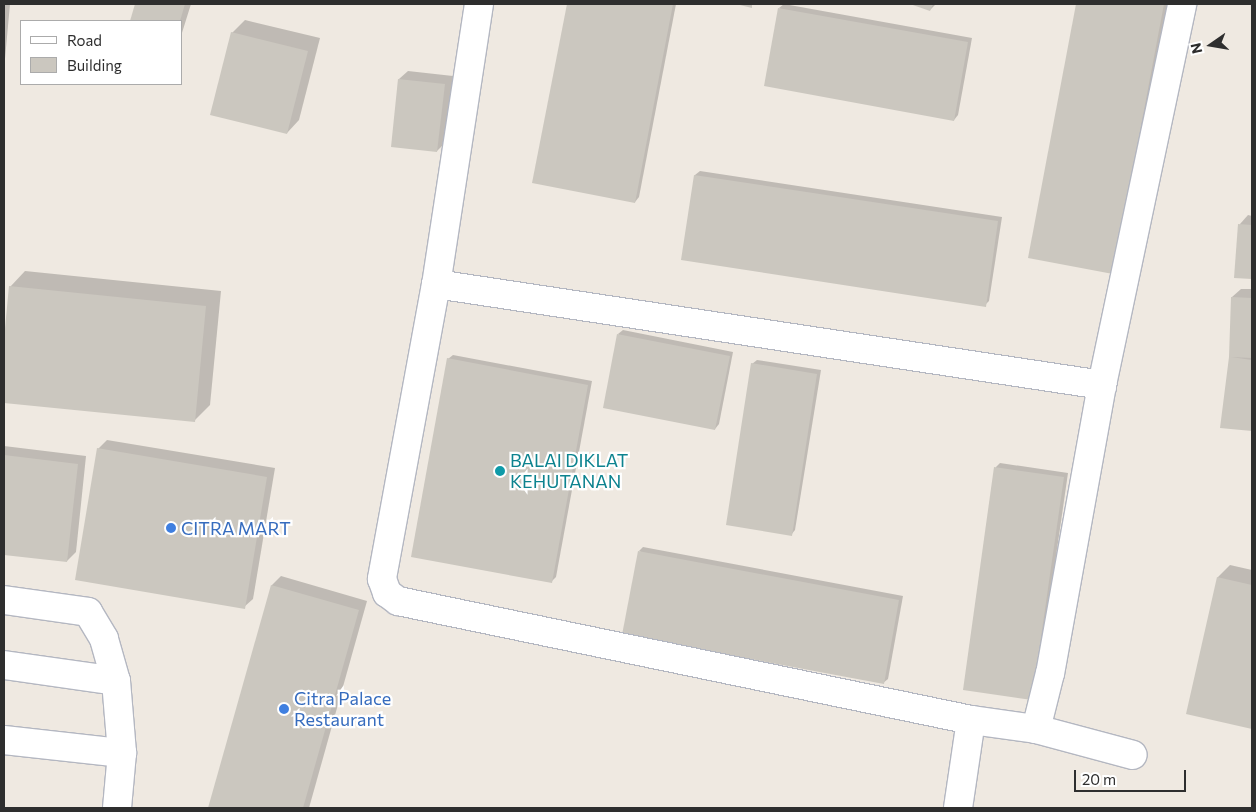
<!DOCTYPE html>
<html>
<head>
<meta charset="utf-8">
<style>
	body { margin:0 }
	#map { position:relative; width:1256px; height:812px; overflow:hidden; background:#efe9e1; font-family:Commissioner,sans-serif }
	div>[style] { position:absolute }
	.shadow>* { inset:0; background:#0003 }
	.building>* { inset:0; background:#cbc7bf }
	.roads { filter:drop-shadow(1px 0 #b4b7c1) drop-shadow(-1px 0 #b4b7c1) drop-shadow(0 1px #b4b7c1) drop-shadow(0 -1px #b4b7c1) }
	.minor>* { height:28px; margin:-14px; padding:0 14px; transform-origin:14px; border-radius:14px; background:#fff }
	.dots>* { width:14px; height:14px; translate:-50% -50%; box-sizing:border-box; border:2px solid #fff; border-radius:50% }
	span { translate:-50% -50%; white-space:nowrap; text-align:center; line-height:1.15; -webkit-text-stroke:4.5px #fff; paint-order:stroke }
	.culture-label { font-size:18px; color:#0d838f }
	.left { translate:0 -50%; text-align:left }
	.shop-label { font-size:18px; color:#366cbe }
	.frame { position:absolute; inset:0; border:5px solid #2e2e2e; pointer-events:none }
	.legend { position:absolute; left:20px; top:20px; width:162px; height:65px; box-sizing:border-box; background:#fff; border:1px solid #ababab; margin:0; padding:6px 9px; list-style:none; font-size:15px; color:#2e2e2e }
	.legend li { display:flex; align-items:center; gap:10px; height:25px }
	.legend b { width:25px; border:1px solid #ababab }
	.north { position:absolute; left:1186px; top:20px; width:50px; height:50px; -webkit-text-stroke:4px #fff; paint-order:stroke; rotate:257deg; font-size:14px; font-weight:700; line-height:20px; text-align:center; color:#2e2e2e }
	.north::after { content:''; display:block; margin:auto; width:18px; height:22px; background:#2e2e2e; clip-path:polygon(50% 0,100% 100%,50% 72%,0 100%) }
	.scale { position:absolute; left:1074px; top:770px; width:112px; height:22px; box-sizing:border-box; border:2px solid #2e2e2e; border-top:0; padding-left:6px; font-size:15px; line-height:18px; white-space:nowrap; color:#2e2e2e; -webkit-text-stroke:4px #fff; paint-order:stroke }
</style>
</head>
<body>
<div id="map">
	<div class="shadow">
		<div style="clip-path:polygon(4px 4px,10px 4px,4px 70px)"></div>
		<div style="clip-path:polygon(137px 4px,191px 4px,181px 36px,181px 21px,132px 21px)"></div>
		<div style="clip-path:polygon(568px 4px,676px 4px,639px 197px,635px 202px,534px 182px)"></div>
		<div style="clip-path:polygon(784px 4px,972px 38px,958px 115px,954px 120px,779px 8px)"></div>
		<div style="clip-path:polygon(913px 4px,936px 4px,930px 10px)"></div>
		<div style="clip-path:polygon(1077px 4px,1176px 4px,1129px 257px,1030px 257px)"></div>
		<div style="clip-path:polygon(245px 20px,320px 38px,299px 120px,287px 133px,232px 33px)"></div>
		<div style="clip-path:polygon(408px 71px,453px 76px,446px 142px,437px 151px,399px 79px)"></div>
		<div style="clip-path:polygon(700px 171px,1002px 217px,989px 301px,985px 305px,682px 259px,695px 175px)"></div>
		<div style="clip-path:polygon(1248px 215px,1252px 216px,1252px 278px,1236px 277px,1240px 224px)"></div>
		<div style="clip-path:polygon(25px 271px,221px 291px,210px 405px,194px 421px,4px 402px,4px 352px,10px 287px)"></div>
		<div style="clip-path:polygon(1241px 289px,1252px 289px,1252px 430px,1221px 427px,1230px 357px,1232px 297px)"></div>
		<div style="clip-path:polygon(623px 330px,733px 352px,719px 424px,715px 429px,618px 334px)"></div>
		<div style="clip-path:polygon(453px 355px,592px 381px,556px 577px,552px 581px,448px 359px)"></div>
		<div style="clip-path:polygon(757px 360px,821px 370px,795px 530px,791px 535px,752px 364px)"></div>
		<div style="clip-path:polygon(107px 440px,275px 468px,253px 599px,244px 607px,98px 449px)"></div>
		<div style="clip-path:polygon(4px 446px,86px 456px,76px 552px,67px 561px,4px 554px)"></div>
		<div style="clip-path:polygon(1000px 463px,1068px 473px,1036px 695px,964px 689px,996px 467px)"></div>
		<div style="clip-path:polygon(643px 547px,903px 596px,888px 679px,883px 683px,639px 551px)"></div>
		<div style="clip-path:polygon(1230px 565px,1252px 570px,1252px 728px,1188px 713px,1218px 577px)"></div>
		<div style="clip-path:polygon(281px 576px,367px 601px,309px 808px,210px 808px,272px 585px)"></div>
	</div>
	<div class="building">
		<div style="clip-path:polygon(135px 4px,185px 4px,180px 21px,130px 21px)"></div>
		<div style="clip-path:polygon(567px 4px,673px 4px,635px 203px,532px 183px)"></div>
		<div style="clip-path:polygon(736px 4px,752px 4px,752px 8px)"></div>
		<div style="clip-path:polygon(910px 4px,933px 4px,930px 11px)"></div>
		<div style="clip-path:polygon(1076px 4px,1164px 4px,1113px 274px,1028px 258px)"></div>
		<div style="clip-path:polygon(778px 8px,968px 42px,954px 121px,764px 86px)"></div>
		<div style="clip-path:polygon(231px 32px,308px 51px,287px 134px,210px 115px)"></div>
		<div style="clip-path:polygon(398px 79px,445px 84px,437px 152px,391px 147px)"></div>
		<div style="clip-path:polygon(694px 175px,998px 221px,986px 307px,681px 260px)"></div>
		<div style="clip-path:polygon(1238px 224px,1252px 225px,1252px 279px,1234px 278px)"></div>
		<div style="clip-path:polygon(9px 286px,206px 306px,195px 422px,4px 403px,4px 339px)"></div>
		<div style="clip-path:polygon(1231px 297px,1252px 298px,1252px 358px,1231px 357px,1252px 360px,1252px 431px,1220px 428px,1229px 357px)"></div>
		<div style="clip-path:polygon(617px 334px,730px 356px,715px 430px,603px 408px)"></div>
		<div style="clip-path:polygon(447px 358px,588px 385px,552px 583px,411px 557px)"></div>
		<div style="clip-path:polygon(751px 363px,817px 374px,792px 536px,726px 525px)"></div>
		<div style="clip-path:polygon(97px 448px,267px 477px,245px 609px,75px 580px)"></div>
		<div style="clip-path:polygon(4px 455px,78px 464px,67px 562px,4px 555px)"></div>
		<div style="clip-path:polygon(994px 467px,1064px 477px,1032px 700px,963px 690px)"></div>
		<div style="clip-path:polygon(638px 551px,899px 600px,884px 684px,622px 635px)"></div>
		<div style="clip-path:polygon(1217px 577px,1252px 585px,1252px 729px,1186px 714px)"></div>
		<div style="clip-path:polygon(271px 585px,359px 610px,303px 808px,208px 808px)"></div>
	</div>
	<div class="roads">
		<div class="minor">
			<div style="left:479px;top:4px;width:283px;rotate:98.7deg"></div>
			<div style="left:436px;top:284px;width:300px;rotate:100.4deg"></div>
			<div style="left:382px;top:579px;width:15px;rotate:70deg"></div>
			<div style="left:387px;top:593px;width:14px;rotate:36deg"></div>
			<div style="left:398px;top:601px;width:585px;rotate:11.73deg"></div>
			<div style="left:971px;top:720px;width:89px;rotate:98.4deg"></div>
			<div style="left:436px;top:284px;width:674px;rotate:8.62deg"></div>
			<div style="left:1102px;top:385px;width:293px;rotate:100.2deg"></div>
			<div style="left:1050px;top:673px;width:58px;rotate:104deg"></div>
			<div style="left:1036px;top:729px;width:66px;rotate:-172.1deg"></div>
			<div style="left:1102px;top:385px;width:389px;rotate:-78.1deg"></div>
			<div style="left:4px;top:600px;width:85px;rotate:8.1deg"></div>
			<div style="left:88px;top:612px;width:31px;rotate:59deg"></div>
			<div style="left:104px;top:639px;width:44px;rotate:74.1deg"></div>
			<div style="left:116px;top:681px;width:72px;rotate:85.2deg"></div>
			<div style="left:122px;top:753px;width:55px;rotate:95.2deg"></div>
			<div style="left:4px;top:665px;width:113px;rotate:8.1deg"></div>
			<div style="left:1036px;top:729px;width:100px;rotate:15deg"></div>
			<div style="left:4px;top:740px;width:119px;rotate:6.3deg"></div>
		</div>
	</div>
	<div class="dots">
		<div style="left:500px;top:471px;background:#0f9aa8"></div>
		<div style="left:171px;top:528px;background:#3f7fe0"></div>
		<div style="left:284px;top:709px;background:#3f7fe0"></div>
	</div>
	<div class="culture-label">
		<span class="left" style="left:510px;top:471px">BALAI DIKLAT<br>KEHUTANAN</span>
	</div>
	<div class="shop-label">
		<span class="left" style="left:181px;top:528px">CITRA MART</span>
		<span class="left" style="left:294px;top:709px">Citra Palace<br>Restaurant</span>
	</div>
	<div class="frame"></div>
	<ul class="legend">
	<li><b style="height:6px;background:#fff"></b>Road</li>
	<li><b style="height:14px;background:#cbc7bf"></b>Building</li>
	</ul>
	<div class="north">N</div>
	<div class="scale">20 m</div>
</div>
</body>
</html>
